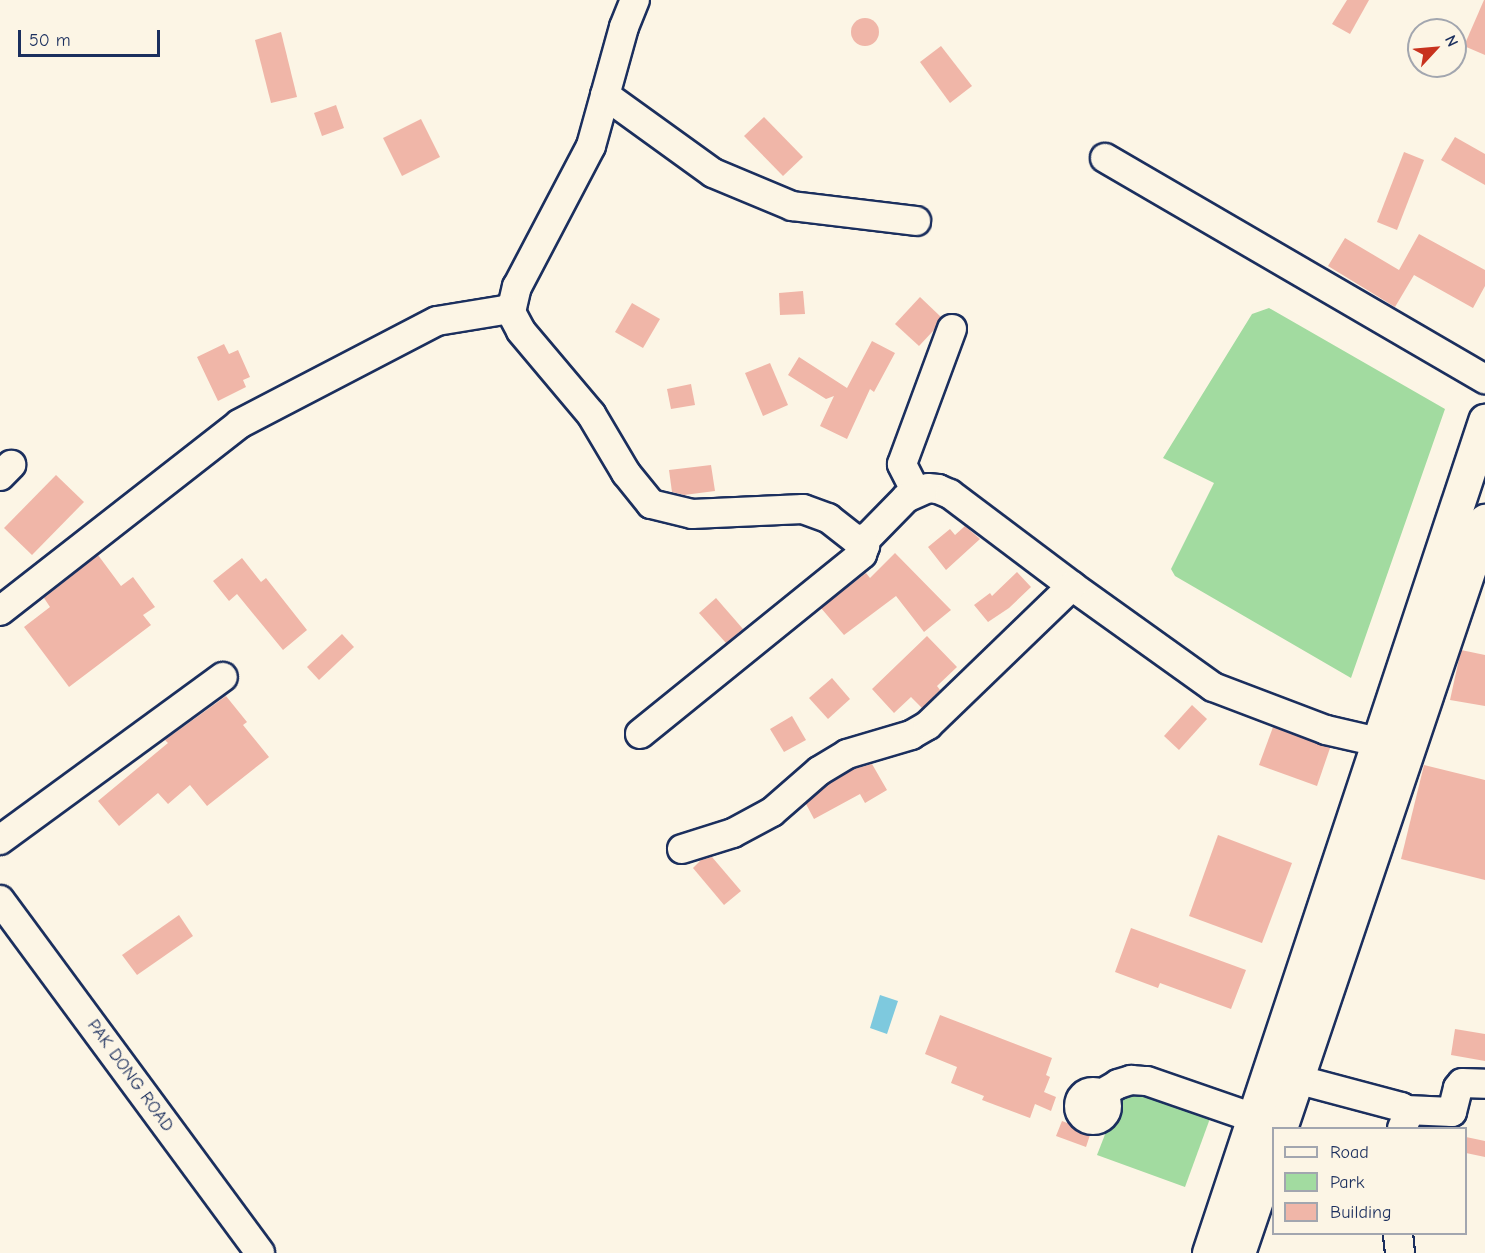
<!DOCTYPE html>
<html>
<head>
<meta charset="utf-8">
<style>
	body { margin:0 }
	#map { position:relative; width:1485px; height:1253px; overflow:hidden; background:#fcf5e5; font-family:"Comic Neue",sans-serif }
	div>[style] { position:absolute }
	.green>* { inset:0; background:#a2dba0 }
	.water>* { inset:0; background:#7ec9de }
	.building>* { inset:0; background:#f0b6a8 }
	.round { border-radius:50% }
	.roads { filter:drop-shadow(2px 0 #1b2f5e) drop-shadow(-2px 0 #1b2f5e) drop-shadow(0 2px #1b2f5e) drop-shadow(0 -2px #1b2f5e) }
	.minor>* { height:28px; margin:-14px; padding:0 14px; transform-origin:14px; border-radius:14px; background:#fcf5e5 }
	.minor>.ring { margin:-14px; padding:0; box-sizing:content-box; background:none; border:28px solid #fcf5e5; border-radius:50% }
	.major>* { height:33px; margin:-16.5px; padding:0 16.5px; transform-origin:16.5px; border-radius:16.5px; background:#fcf5e5 }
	span { translate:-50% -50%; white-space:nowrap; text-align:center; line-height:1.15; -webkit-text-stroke:5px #fcf5e5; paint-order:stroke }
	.street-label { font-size:18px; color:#1b2f5e }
	.legend { position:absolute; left:1272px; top:1127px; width:195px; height:108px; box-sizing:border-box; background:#fcf5e5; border:2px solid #a2a6af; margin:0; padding:8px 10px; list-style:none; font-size:18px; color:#1b2f5e }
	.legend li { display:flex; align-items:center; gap:12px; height:30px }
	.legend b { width:30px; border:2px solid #a2a6af }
	.north { position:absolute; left:1407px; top:18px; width:60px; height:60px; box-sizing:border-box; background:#fcf5e5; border:2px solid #a2a6af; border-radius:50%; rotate:64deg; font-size:16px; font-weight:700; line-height:24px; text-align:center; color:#1b2f5e }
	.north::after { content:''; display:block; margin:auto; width:21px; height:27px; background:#c8321e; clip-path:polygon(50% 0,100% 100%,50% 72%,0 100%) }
	.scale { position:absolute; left:18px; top:30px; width:142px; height:27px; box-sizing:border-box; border:3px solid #1b2f5e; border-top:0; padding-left:8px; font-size:18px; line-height:21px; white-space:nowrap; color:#1b2f5e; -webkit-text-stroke:4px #fcf5e5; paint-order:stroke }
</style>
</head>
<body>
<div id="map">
	<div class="green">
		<div style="clip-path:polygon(1269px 308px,1445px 409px,1351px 678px,1175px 576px,1171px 569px,1214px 483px,1163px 458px,1252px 314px)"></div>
		<div style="clip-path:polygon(1135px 1089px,1212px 1113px,1185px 1187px,1097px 1155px,1118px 1101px)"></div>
	</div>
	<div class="water">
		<div style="clip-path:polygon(880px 995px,898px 1001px,887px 1034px,870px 1028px)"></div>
	</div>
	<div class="building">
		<div style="clip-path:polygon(1347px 0,1369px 0,1350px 34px,1332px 24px)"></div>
		<div style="clip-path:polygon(1484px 0,1485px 0,1485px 55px,1464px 46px)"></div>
		<div class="round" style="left:851px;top:18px;width:28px;height:28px"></div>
		<div style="clip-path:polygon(281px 32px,297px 97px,271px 103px,255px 40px)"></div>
		<div style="clip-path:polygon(941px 46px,972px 86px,950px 103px,920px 62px)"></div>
		<div style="clip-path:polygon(336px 105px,344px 128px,322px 136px,314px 113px)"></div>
		<div style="clip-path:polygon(764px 117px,803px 157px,783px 176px,744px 136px)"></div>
		<div style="clip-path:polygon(421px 119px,440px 157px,402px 176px,383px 138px)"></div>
		<div style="clip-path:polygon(1455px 137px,1485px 154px,1485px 185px,1441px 160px)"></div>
		<div style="clip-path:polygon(1404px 152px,1424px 160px,1397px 230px,1377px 222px)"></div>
		<div style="clip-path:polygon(1419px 234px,1485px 270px,1485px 286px,1473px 308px,1414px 275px,1395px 307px,1328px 266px,1345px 238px,1399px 270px)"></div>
		<div style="clip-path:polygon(803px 291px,805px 314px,780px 315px,779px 293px)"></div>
		<div style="clip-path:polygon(920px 297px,941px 317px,934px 330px,919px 346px,895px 324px)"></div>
		<div style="clip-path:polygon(632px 303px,660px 319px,643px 348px,615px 332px)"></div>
		<div style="clip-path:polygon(872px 341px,895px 353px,874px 392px,870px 389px,847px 439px,820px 426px,834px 396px,826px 399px,788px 375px,799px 357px,847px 388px)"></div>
		<div style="clip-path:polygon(224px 344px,229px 354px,238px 350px,250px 377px,243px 380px,246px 387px,218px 401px,197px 357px)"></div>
		<div style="clip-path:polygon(770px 363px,788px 405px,763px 416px,745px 373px)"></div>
		<div style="clip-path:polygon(691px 384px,695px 405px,671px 409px,667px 389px)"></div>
		<div style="clip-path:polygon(711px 465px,715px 491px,684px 495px,672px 492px,669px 470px)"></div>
		<div style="clip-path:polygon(56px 475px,84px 502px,32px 555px,4px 528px)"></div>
		<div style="clip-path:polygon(965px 526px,980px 539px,946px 570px,928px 547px,950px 529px,955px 535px)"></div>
		<div style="clip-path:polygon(895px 553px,951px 610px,924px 632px,896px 596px,844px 635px,821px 608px,866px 573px,870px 578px)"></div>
		<div style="clip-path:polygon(98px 555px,121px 586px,133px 577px,155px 607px,143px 615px,151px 625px,69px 687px,24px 627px,50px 607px,44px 598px)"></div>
		<div style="clip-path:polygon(242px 558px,261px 582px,266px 578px,307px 630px,283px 650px,237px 594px,229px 601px,213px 581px)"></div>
		<div style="clip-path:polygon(1017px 572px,1031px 587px,1009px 608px,988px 622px,974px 605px,990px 593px,992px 596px)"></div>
		<div style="clip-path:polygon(716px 598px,743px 629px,726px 643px,699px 613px)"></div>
		<div style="clip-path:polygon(342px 634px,354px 647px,319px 680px,307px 667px)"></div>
		<div style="clip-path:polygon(927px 636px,957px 667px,937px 686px,940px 690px,922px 708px,911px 697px,894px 713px,872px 689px)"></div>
		<div style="clip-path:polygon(1461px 650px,1485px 655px,1485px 706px,1450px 700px)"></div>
		<div style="clip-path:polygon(832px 678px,850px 699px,828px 719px,809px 698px)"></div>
		<div style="clip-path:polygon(226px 696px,247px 722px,243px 725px,269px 757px,207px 806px,190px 785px,168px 804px,158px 793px,119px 826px,98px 801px,168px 743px,165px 740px)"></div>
		<div style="clip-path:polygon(1192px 705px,1207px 719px,1179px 750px,1164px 736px)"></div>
		<div style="clip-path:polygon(792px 716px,806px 740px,784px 752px,770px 729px)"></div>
		<div style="clip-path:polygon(1273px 727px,1330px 748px,1317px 786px,1259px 765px)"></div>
		<div style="clip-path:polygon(872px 764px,887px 790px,865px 803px,860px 794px,814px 819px,806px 804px,829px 784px,854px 769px)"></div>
		<div style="clip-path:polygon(1424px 765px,1485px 780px,1485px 880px,1401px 859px)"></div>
		<div style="clip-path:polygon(1218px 835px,1292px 863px,1262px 943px,1189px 916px)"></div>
		<div style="clip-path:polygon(712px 857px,741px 891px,724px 905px,693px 868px,701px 860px)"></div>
		<div style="clip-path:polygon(179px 915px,193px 936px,137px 975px,122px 955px)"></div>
		<div style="clip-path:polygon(1131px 928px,1246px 970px,1231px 1009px,1160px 983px,1158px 988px,1115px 972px)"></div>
		<div style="clip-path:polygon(940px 1015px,1052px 1058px,1046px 1075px,1050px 1077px,1044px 1092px,1056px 1097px,1051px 1111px,1035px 1104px,1030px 1118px,982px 1100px,984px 1096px,951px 1083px,957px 1067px,925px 1054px)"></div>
		<div style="clip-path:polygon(1455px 1029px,1485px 1034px,1485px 1061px,1451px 1055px)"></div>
		<div style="clip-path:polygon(1062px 1121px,1091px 1132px,1086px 1147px,1056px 1136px)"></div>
		<div style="clip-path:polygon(1466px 1137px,1485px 1141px,1485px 1157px,1466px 1153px)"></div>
	</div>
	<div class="roads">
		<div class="minor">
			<div style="left:605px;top:95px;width:133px;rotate:35.8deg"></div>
			<div style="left:713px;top:173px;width:86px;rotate:22.7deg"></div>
			<div style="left:792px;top:206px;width:125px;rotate:6.9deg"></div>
			<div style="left:1105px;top:158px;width:440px;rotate:30.2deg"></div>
			<div style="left:511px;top:312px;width:26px;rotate:-77deg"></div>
			<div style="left:517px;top:287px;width:159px;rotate:-62.3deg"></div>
			<div style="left:591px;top:146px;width:123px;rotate:-74.5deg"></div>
			<div style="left:624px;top:27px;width:29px;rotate:-68deg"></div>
			<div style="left:0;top:476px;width:16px;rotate:-45deg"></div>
			<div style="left:916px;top:492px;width:31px;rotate:-117deg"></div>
			<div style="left:902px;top:464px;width:144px;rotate:-69.7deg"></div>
			<div style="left:0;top:611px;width:303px;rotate:-38deg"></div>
			<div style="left:239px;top:424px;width:223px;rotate:-27.5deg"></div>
			<div style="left:437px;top:321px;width:68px;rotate:-9.3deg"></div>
			<div style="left:504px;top:310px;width:7px;rotate:16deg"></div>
			<div style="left:511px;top:312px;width:21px;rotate:62deg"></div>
			<div style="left:521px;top:331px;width:109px;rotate:49.9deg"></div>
			<div style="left:591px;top:414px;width:69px;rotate:59.3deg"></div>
			<div style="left:626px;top:473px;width:40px;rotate:51deg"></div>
			<div style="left:651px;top:504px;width:42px;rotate:13.7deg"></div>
			<div style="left:692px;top:514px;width:111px;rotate:-2.6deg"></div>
			<div style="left:803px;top:509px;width:27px;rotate:20deg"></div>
			<div style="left:828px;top:518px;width:36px;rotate:38deg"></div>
			<div style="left:856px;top:540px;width:6px;rotate:-9deg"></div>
			<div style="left:862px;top:539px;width:5px;rotate:-11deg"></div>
			<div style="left:867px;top:538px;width:56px;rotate:-45.7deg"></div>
			<div style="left:906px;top:498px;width:24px;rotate:-24deg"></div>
			<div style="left:928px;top:488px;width:10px;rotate:6deg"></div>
			<div style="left:938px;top:489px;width:13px;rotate:23deg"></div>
			<div style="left:950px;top:494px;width:153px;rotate:37deg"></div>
			<div style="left:1072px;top:586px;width:173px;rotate:35.6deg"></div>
			<div style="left:1213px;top:687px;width:121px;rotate:20.8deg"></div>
			<div style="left:1326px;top:730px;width:53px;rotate:13deg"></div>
			<div style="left:640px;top:734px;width:286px;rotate:-39deg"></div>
			<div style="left:862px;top:554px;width:9px;rotate:-69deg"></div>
			<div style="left:865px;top:546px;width:8px;rotate:-113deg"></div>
			<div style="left:0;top:840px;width:276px;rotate:-36.2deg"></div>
			<div style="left:682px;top:849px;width:53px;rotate:-17.4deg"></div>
			<div style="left:733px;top:833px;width:44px;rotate:-28.3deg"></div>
			<div style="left:772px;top:812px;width:62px;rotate:-41.1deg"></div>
			<div style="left:819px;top:771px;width:33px;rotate:-31deg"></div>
			<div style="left:847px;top:754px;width:67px;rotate:-16.5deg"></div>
			<div style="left:911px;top:735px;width:20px;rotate:-30deg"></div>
			<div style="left:928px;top:725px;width:200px;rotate:-44deg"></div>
			<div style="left:0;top:900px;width:438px;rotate:53.6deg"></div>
			<div style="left:1296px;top:1079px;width:109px;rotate:14.9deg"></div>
			<div style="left:1401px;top:1107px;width:6px;rotate:31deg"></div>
			<div style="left:1406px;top:1110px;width:7px;rotate:82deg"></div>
			<div style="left:1407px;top:1117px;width:12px;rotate:114deg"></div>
			<div class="ring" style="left:1079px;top:1092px;width:0;height:0"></div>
			<div style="left:1101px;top:1094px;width:20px;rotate:-30deg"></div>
			<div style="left:1118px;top:1084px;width:14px;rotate:-17deg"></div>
			<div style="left:1131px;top:1080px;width:16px;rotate:4deg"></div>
			<div style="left:1147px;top:1081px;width:113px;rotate:19.1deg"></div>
			<div style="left:1406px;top:1110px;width:46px;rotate:2.5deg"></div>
			<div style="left:1452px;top:1112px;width:25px;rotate:-76deg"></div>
			<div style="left:1458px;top:1088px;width:6px;rotate:-51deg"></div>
			<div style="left:1462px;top:1083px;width:23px;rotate:2deg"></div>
			<div style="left:1398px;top:1234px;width:19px;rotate:84deg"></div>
		</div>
		<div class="major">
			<div style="left:1280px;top:1128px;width:641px;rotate:-71.34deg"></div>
			<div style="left:1209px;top:1253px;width:877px;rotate:-71.65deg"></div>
			<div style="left:1238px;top:1253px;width:112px;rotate:-71.2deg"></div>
		</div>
	</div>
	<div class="street-label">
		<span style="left:130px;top:1076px;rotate:54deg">PAK DONG ROAD</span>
	</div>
	<ul class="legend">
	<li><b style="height:8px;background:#fcf5e5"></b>Road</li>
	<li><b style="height:16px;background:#a2dba0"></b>Park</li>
	<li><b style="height:16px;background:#f0b6a8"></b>Building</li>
	</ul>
	<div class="north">N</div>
	<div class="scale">50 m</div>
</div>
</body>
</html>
